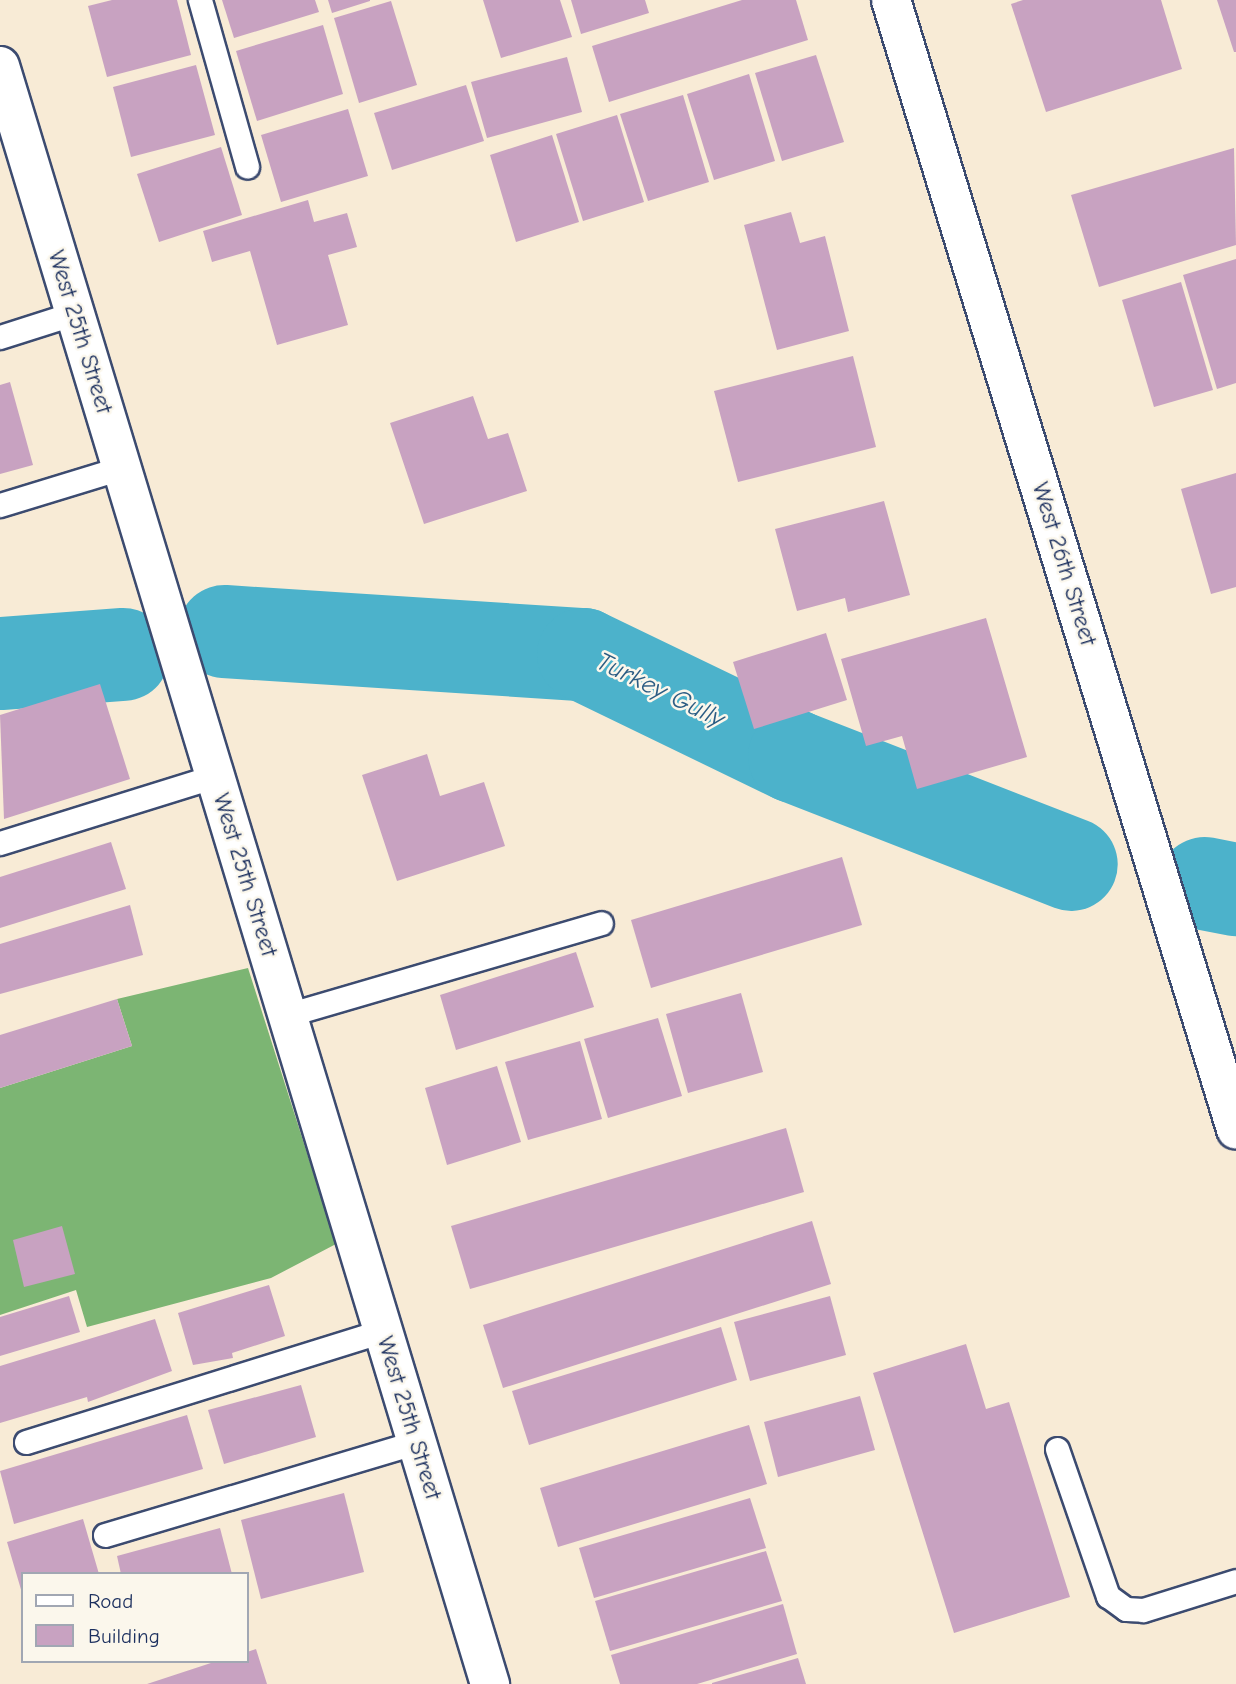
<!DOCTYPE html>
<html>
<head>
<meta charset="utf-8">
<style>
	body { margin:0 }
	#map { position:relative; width:1236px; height:1684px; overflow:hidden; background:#f8ebd6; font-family:"Comic Neue",sans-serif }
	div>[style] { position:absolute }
	.forest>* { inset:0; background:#7cb573 }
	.river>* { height:93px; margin:-46.5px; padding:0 46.5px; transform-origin:46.5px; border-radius:46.5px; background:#4cb2cb }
	.building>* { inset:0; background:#c8a2c1 }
	.roads { filter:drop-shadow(2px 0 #3c4b70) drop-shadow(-2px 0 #3c4b70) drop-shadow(0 2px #3c4b70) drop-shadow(0 -2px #3c4b70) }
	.lane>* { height:23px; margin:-11.5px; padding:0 11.5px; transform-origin:11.5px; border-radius:11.5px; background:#fff }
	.street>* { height:38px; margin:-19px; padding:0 19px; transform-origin:19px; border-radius:19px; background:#fff }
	span { translate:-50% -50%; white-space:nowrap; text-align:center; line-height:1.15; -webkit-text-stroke:5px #fbf7ec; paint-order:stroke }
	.street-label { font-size:24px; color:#1b2f5e }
	.water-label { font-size:26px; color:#2c5d84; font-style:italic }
	.legend { position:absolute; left:21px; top:1572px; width:228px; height:91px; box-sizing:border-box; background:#fbf7ec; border:2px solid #a1a7b3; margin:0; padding:9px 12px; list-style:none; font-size:21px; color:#1b2f5e }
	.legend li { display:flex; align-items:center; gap:14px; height:35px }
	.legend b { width:35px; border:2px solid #a1a7b3 }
</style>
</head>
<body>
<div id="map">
	<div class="forest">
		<div style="clip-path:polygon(248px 968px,336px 1244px,271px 1278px,87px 1327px,76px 1290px,0 1315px,0 1088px,132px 1046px,117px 999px)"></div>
	</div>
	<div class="river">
		<div style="left:224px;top:631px;width:360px;rotate:3.7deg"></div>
		<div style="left:583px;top:654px;width:234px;rotate:25.8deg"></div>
		<div style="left:794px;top:756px;width:297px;rotate:21.3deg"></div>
		<div style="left:0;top:663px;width:123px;rotate:-4.2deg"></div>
		<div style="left:1204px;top:883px;width:33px;rotate:11deg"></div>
	</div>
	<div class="building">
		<div style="clip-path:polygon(112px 0,177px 0,191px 55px,107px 77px,88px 6px)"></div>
		<div style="clip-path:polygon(222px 0,315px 0,319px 12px,234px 38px)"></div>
		<div style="clip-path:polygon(328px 0,370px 0,370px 1px,332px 13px)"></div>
		<div style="clip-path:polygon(483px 0,560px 0,572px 37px,501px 58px)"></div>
		<div style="clip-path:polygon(571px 0,645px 0,649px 13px,581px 34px)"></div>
		<div style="clip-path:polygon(742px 0,796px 0,808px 40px,609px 102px,592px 46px)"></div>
		<div style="clip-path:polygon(1023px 0,1161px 0,1182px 69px,1046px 112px,1011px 4px)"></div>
		<div style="clip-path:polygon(1217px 0,1236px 0,1236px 52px,1234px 52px)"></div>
		<div style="clip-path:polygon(391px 1px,417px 85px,359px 103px,334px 18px)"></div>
		<div style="clip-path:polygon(323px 25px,343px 94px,257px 121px,236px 51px)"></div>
		<div style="clip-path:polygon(816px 55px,844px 142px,782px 161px,755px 73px)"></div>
		<div style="clip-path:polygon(567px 57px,582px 112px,487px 138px,471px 82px)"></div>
		<div style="clip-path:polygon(196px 65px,215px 135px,131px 157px,113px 87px)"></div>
		<div style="clip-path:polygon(749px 74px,775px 161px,714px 180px,687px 94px)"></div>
		<div style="clip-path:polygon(466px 85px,484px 141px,392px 170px,374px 113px)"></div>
		<div style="clip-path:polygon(683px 95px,709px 182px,648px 201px,620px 114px)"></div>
		<div style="clip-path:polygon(348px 109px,368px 176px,281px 202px,261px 135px)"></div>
		<div style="clip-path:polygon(617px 115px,644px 202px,583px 221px,556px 134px)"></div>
		<div style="clip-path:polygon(552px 135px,579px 222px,516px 242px,490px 155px)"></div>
		<div style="clip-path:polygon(221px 147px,242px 215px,159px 242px,137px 174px)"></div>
		<div style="clip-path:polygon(1234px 148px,1236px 245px,1099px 287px,1071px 195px)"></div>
		<div style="clip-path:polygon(308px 200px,314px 222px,347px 213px,357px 247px,328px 255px,348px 325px,277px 345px,250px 251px,212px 262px,203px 231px)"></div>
		<div style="clip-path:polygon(791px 212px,800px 243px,825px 236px,849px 331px,777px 350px,744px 225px)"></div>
		<div style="clip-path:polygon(1236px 259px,1236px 383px,1217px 389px,1183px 275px)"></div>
		<div style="clip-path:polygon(1181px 282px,1213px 390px,1154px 407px,1122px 300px)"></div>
		<div style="clip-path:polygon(853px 356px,876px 447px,738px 482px,714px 391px)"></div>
		<div style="clip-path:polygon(10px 382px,33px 465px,0 474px,0 385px)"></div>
		<div style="clip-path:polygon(473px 396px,488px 439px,508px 433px,527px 491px,424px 524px,390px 423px)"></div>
		<div style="clip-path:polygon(1236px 473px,1236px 587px,1211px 594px,1181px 489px)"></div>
		<div style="clip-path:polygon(884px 501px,910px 595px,848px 612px,845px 598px,797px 611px,775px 529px)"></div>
		<div style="clip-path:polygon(986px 618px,1027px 757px,917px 789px,902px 736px,866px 746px,841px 659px)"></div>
		<div style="clip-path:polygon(826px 633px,847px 700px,754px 729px,733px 662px)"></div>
		<div style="clip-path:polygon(100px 684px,130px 779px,4px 819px,0 715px)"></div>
		<div style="clip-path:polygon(427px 754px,440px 796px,484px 782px,505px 846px,397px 881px,362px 775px)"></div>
		<div style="clip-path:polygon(111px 842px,126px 889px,0 928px,0 877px)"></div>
		<div style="clip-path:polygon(842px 857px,862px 925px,651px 988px,631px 920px)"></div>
		<div style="clip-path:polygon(130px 905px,143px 955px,0 994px,0 944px)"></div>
		<div style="clip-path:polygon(576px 952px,594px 1007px,456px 1050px,440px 995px)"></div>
		<div style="clip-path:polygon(741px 993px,763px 1072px,688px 1093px,666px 1014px)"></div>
		<div style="clip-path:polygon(117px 999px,132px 1046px,0 1088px,0 1035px)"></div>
		<div style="clip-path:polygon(658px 1018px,682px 1096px,608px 1118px,584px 1039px)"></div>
		<div style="clip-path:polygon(580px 1041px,602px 1119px,528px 1140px,505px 1062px)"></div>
		<div style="clip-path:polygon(497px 1066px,521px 1142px,447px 1165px,425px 1088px)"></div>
		<div style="clip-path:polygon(786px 1128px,804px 1192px,470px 1289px,451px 1226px)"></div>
		<div style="clip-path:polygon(812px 1221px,831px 1284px,503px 1388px,483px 1325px)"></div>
		<div style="clip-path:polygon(62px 1226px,75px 1274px,24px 1287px,13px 1240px)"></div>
		<div style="clip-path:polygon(269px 1285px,285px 1336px,232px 1353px,233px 1358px,193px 1365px,178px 1313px)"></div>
		<div style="clip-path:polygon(69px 1296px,80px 1332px,0 1356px,0 1317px)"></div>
		<div style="clip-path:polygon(830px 1296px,846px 1355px,750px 1381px,734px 1322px)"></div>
		<div style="clip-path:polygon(155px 1319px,172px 1371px,88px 1402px,87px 1397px,0 1423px,0 1366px)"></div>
		<div style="clip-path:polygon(721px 1327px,737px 1380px,529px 1445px,512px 1391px)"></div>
		<div style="clip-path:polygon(966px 1344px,986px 1409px,1009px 1402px,1070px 1597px,954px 1633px,873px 1373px)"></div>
		<div style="clip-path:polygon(301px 1385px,316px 1437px,224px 1464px,208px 1410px)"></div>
		<div style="clip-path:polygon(860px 1396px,875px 1450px,778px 1477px,764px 1422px)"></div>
		<div style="clip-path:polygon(187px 1415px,203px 1469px,14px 1524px,0 1471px)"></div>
		<div style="clip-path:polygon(749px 1425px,767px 1484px,558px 1547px,540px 1488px)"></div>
		<div style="clip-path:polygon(344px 1493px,364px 1572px,261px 1599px,241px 1520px)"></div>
		<div style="clip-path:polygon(750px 1498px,766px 1548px,594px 1598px,579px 1548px)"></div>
		<div style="clip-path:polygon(83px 1519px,99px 1574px,23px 1574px,22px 1593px,7px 1542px)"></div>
		<div style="clip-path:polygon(220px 1528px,232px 1574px,121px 1574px,117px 1556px)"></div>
		<div style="clip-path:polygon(766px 1551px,782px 1601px,610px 1651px,595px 1601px)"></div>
		<div style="clip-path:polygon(783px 1604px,797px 1654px,697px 1684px,620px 1684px,611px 1655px)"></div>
		<div style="clip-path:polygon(256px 1649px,267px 1684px,147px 1684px,217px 1661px,247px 1661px,247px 1652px)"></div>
		<div style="clip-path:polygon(798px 1658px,806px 1684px,712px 1684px,712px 1683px)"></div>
	</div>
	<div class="roads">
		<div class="lane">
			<div style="left:200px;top:0;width:173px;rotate:74.2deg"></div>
			<div style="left:0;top:337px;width:79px;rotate:-17.7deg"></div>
			<div style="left:0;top:505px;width:127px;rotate:-17deg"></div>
			<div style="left:0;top:843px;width:225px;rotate:-17.3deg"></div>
			<div style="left:287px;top:1015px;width:327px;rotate:-16.3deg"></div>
			<div style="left:26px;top:1442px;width:374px;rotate:-17.3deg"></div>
			<div style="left:1057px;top:1449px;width:156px;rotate:70.9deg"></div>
			<div style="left:1108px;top:1596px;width:22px;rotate:36deg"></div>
			<div style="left:1126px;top:1609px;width:17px;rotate:3deg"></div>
			<div style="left:1143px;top:1610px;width:97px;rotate:-17.3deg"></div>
			<div style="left:105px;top:1535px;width:326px;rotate:-16.6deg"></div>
		</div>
		<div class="street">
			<div style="left:891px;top:0;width:1181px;rotate:73.01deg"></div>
			<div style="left:0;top:66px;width:1691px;rotate:73.15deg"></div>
		</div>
	</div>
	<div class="street-label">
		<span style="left:80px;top:332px;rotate:73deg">West 25th Street</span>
		<span style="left:1064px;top:564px;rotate:73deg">West 26th Street</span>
		<span style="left:245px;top:875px;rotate:73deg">West 25th Street</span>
		<span style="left:409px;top:1418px;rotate:73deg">West 25th Street</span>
	</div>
	<div class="water-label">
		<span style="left:660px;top:691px;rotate:26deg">Turkey Gully</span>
	</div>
	<ul class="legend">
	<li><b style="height:9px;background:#fff"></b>Road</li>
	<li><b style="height:19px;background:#c8a2c1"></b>Building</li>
	</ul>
</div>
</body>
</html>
